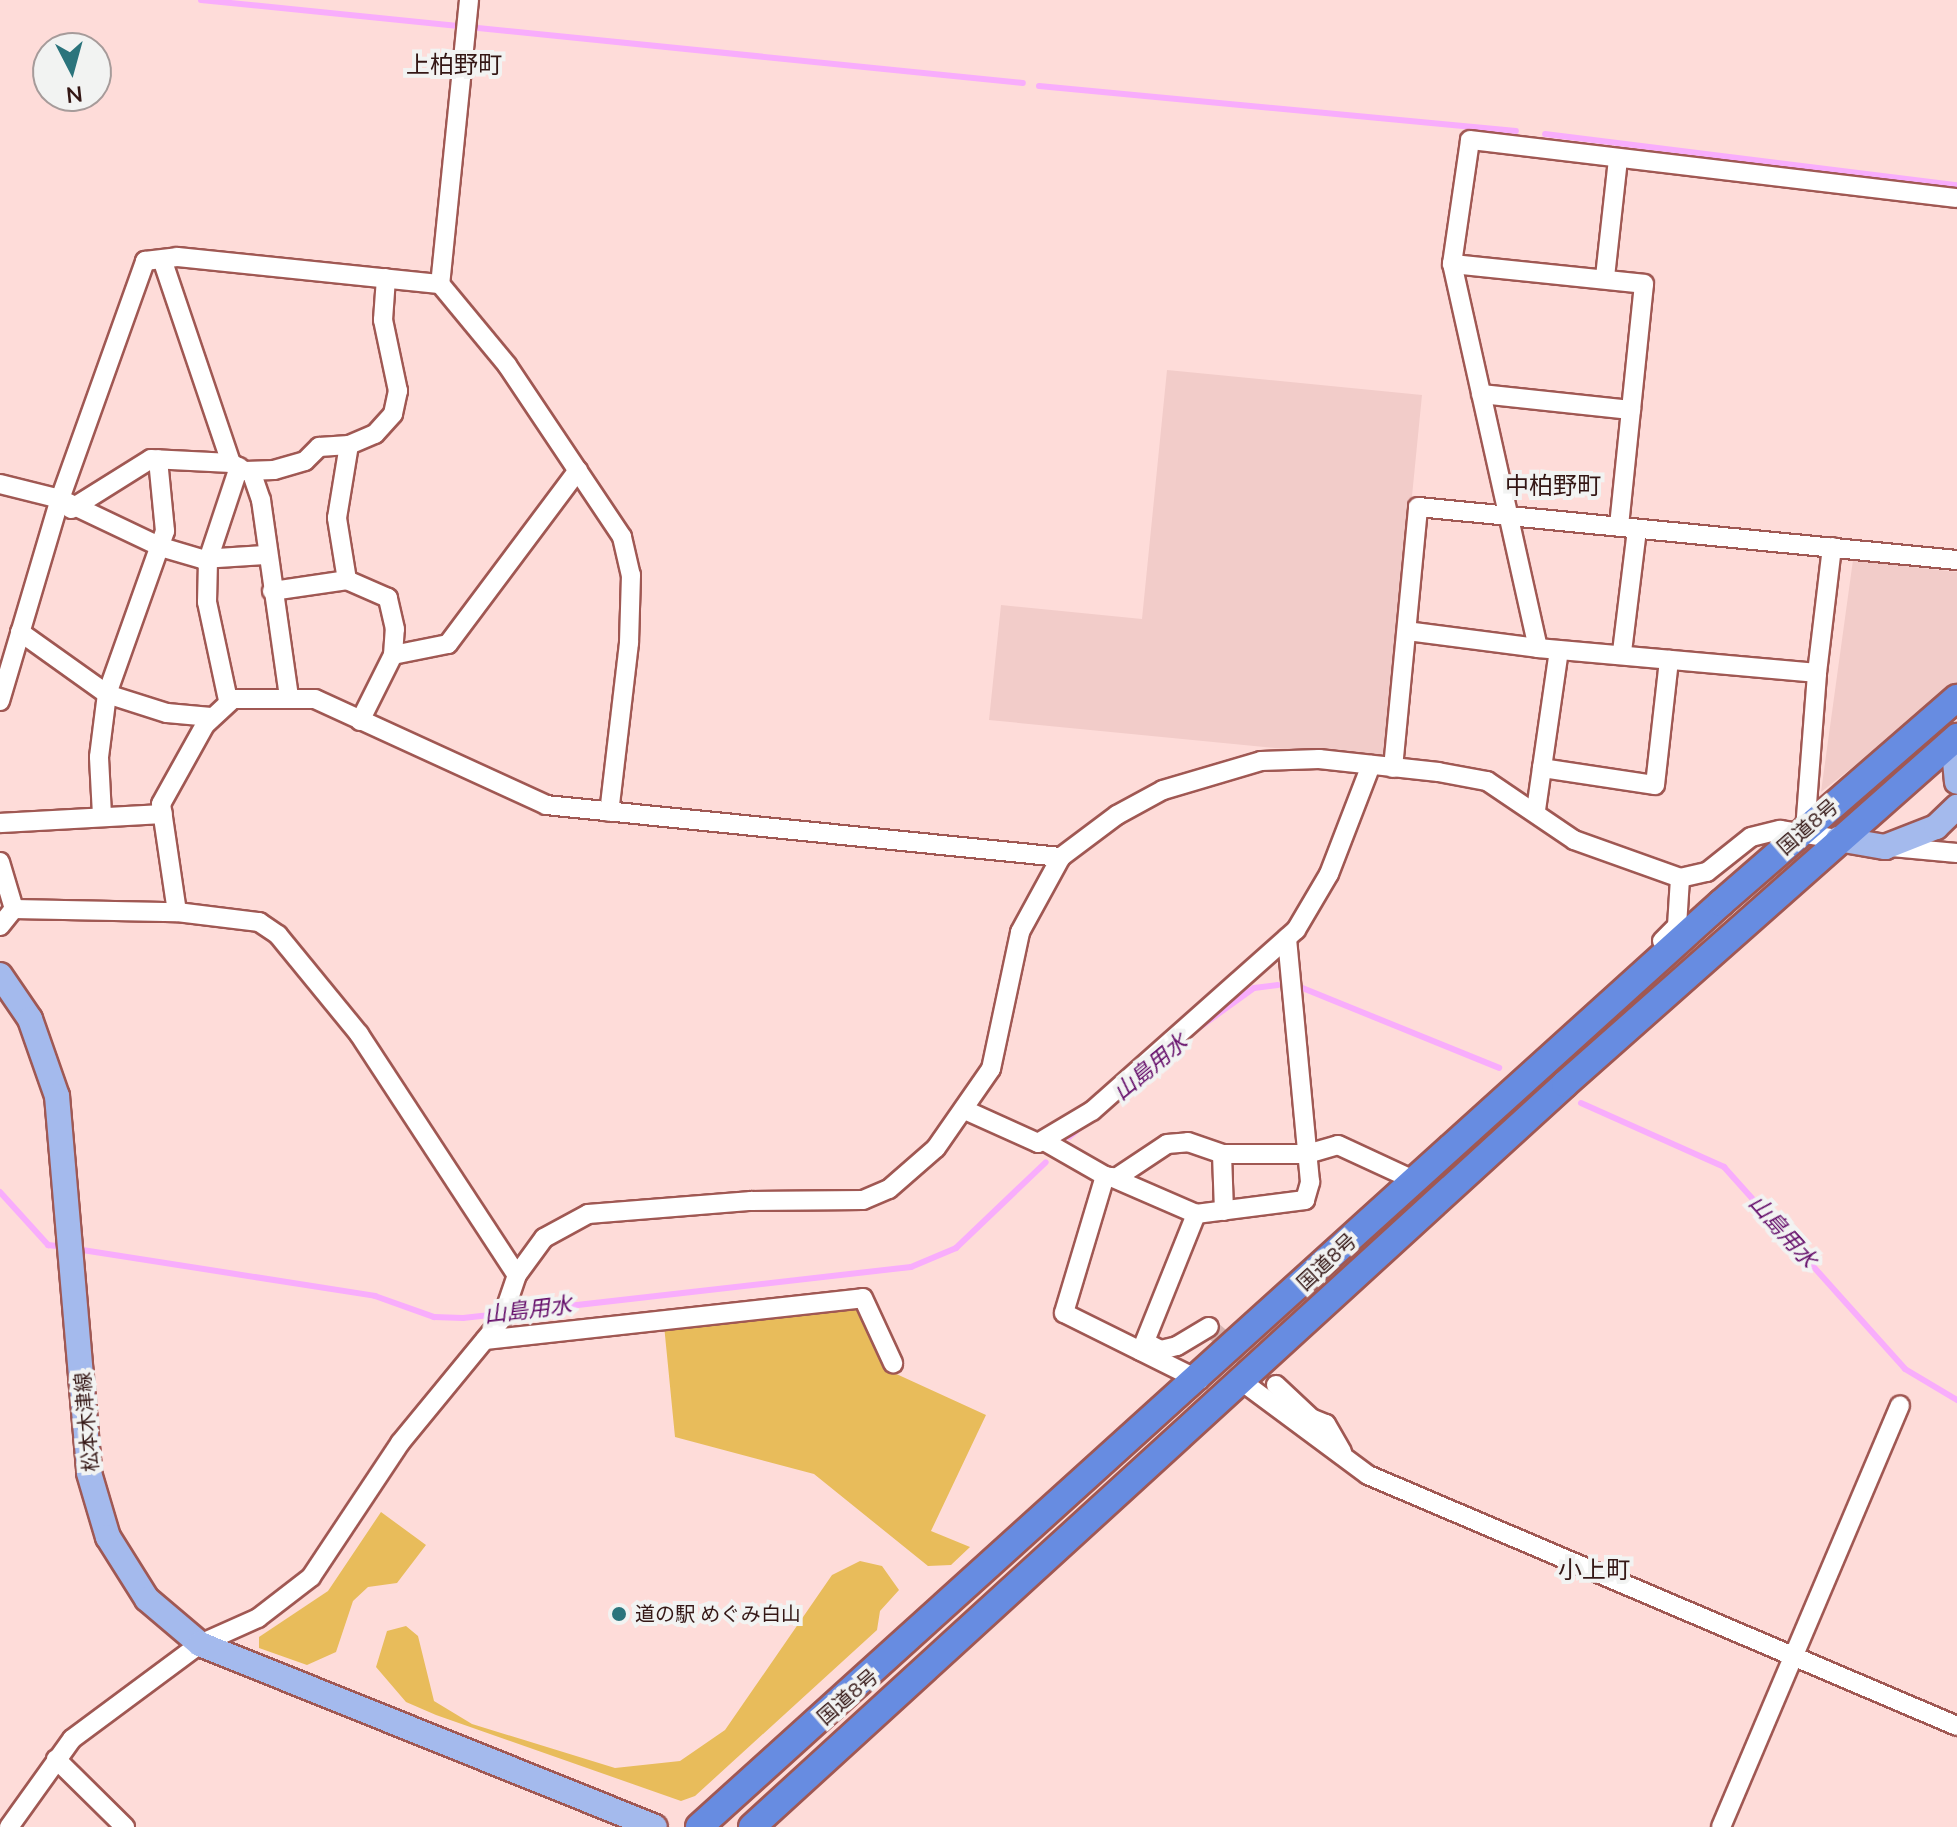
<!DOCTYPE html>
<html>
<head>
<meta charset="utf-8">
<style>
	body { margin:0 }
	#map { position:relative; width:1957px; height:1827px; overflow:hidden; background:#fedcd9; font-family:"Nunito Sans","Noto Sans JP",sans-serif }
	div>[style] { position:absolute }
	.built>* { inset:0; background:#f2ccc9 }
	.green>* { inset:0; background:#e8bc5b }
	.stream>* { height:6px; margin:-3px; padding:0 3px; transform-origin:3px; border-radius:3px; background:#f8adfc }
	.minor-tunnel>* { height:18px; margin-top:-9px; transform-origin:0; background:repeating-linear-gradient(90deg,#d6b5b2 0 18px,transparent 0 27px) }
	.roads { filter:drop-shadow(2px 0 #a05853) drop-shadow(-2px 0 #a05853) drop-shadow(0 2px #a05853) drop-shadow(0 -2px #a05853) }
	.minor>* { height:18px; margin:-9px; padding:0 9px; transform-origin:9px; border-radius:9px; background:#fff }
	.major>* { height:24px; margin:-12px; padding:0 12px; transform-origin:12px; border-radius:12px; background:#a4baed }
	.highway>* { height:26px; margin:-13px; padding:0 13px; transform-origin:13px; border-radius:13px; background:#678ce1 }
	.dots>* { width:22px; height:22px; translate:-50% -50%; box-sizing:border-box; border:4px solid #f2f3f2; border-radius:50% }
	span { translate:-50% -50%; white-space:nowrap; text-align:center; line-height:1.15; -webkit-text-stroke:8px #f2f3f2; paint-order:stroke }
	.street-label { font-size:20px; color:#341715 }
	.poi-label { font-size:20px; color:#341715 }
	.left { translate:0 -50%; text-align:left }
	.water-label { font-size:22px; color:#630c69; font-style:italic }
	.quarter-label { font-size:24px; color:#341715 }
	.north { position:absolute; left:32px; top:32px; width:80px; height:80px; box-sizing:border-box; background:#f2f3f2; border:2px solid #a69b9a; border-radius:50%; rotate:174deg; font-size:22px; font-weight:700; line-height:32px; text-align:center; color:#341715 }
	.north::after { content:''; display:block; margin:auto; width:28px; height:36px; background:#2b747c; clip-path:polygon(50% 0,100% 100%,50% 72%,0 100%) }
</style>
</head>
<body>
<div id="map">
	<div class="built">
		<div style="clip-path:polygon(1167px 370px,1422px 395px,1386px 759px,989px 720px,1001px 605px,1142px 619px)"></div>
		<div style="clip-path:polygon(1853px 560px,1957px 572px,1957px 686px,1821px 792px)"></div>
	</div>
	<div class="green">
		<div style="clip-path:polygon(851px 1304px,861px 1309px,892px 1372px,986px 1415px,931px 1531px,970px 1547px,951px 1565px,928px 1566px,814px 1474px,675px 1437px,664px 1325px)"></div>
		<div style="clip-path:polygon(381px 1512px,426px 1545px,397px 1583px,368px 1587px,353px 1601px,336px 1652px,307px 1665px,259px 1648px,259px 1637px,328px 1591px)"></div>
		<div style="clip-path:polygon(860px 1561px,882px 1566px,899px 1590px,880px 1611px,877px 1630px,695px 1796px,681px 1801px,436px 1715px,406px 1702px,376px 1667px,387px 1631px,406px 1626px,418px 1636px,434px 1701px,472px 1724px,615px 1768px,680px 1761px,725px 1730px,832px 1575px)"></div>
	</div>
	<div class="stream">
		<div style="left:201px;top:0;width:826px;rotate:5.77deg"></div>
		<div style="left:1039px;top:86px;width:479px;rotate:5.4deg"></div>
		<div style="left:1545px;top:134px;width:415px;rotate:7.1deg"></div>
		<div style="left:1300px;top:987px;width:215px;rotate:22.1deg"></div>
		<div style="left:1197px;top:1029px;width:70px;rotate:-35.7deg"></div>
		<div style="left:1254px;top:988px;width:24px;rotate:-7deg"></div>
		<div style="left:1581px;top:1103px;width:157px;rotate:24.1deg"></div>
		<div style="left:1724px;top:1167px;width:271px;rotate:48.1deg"></div>
		<div style="left:1905px;top:1369px;width:61px;rotate:30.8deg"></div>
		<div style="left:1069px;top:1137px;width:16px;rotate:-40deg"></div>
		<div style="left:0;top:1192px;width:72px;rotate:47.8deg"></div>
		<div style="left:48px;top:1245px;width:17px;rotate:7deg"></div>
		<div style="left:76px;top:1249px;width:303px;rotate:8.9deg"></div>
		<div style="left:375px;top:1296px;width:63px;rotate:19.6deg"></div>
		<div style="left:434px;top:1317px;width:29px;rotate:2deg"></div>
		<div style="left:463px;top:1318px;width:451px;rotate:-6.5deg"></div>
		<div style="left:911px;top:1267px;width:49px;rotate:-22.9deg"></div>
		<div style="left:956px;top:1248px;width:124px;rotate:-43.7deg"></div>
	</div>
	<div class="minor-tunnel">
		<div style="left:1209px;top:1327px;width:89px;rotate:40.9deg"></div>
	</div>
	<div class="roads">
		<div class="minor">
			<div style="left:469px;top:0;width:285px;rotate:95.8deg"></div>
			<div style="left:440px;top:284px;width:105px;rotate:50.4deg"></div>
			<div style="left:507px;top:365px;width:207px;rotate:56.2deg"></div>
			<div style="left:622px;top:537px;width:39px;rotate:77deg"></div>
			<div style="left:631px;top:575px;width:68px;rotate:91.7deg"></div>
			<div style="left:629px;top:643px;width:170px;rotate:96.7deg"></div>
			<div style="left:163px;top:262px;width:212px;rotate:71.3deg"></div>
			<div style="left:231px;top:463px;width:16px;rotate:30deg"></div>
			<div style="left:245px;top:471px;width:29px;rotate:-2deg"></div>
			<div style="left:274px;top:470px;width:32px;rotate:-16deg"></div>
			<div style="left:305px;top:461px;width:20px;rotate:-45deg"></div>
			<div style="left:319px;top:447px;width:30px;rotate:-4deg"></div>
			<div style="left:1452px;top:264px;width:193px;rotate:5.9deg"></div>
			<div style="left:1644px;top:284px;width:244px;rotate:95.9deg"></div>
			<div style="left:1605px;top:277px;width:119px;rotate:-83.7deg"></div>
			<div style="left:1481px;top:394px;width:151px;rotate:6.1deg"></div>
			<div style="left:251px;top:471px;width:31px;rotate:71deg"></div>
			<div style="left:261px;top:500px;width:198px;rotate:81.9deg"></div>
			<div style="left:0;top:484px;width:62px;rotate:14deg"></div>
			<div style="left:60px;top:499px;width:112px;rotate:25.4deg"></div>
			<div style="left:161px;top:547px;width:43px;rotate:16.3deg"></div>
			<div style="left:202px;top:559px;width:63px;rotate:-3.6deg"></div>
			<div style="left:71px;top:509px;width:94px;rotate:-32deg"></div>
			<div style="left:151px;top:459px;width:80px;rotate:2.9deg"></div>
			<div style="left:272px;top:591px;width:76px;rotate:-8.3deg"></div>
			<div style="left:1407px;top:631px;width:132px;rotate:7.4deg"></div>
			<div style="left:20px;top:632px;width:107px;rotate:35.5deg"></div>
			<div style="left:107px;top:694px;width:63px;rotate:17.6deg"></div>
			<div style="left:167px;top:713px;width:44px;rotate:5.2deg"></div>
			<div style="left:1622px;top:652px;width:123px;rotate:-83deg"></div>
			<div style="left:393px;top:655px;width:56px;rotate:-11.3deg"></div>
			<div style="left:448px;top:644px;width:217px;rotate:-53.2deg"></div>
			<div style="left:1817px;top:673px;width:127px;rotate:-83.2deg"></div>
			<div style="left:228px;top:700px;width:100px;rotate:-102.1deg"></div>
			<div style="left:207px;top:602px;width:42px;rotate:-88.6deg"></div>
			<div style="left:208px;top:560px;width:98px;rotate:-71.6deg"></div>
			<div style="left:0;top:701px;width:211px;rotate:-73.5deg"></div>
			<div style="left:60px;top:499px;width:253px;rotate:-70.3deg"></div>
			<div style="left:145px;top:261px;width:32px;rotate:-7deg"></div>
			<div style="left:177px;top:257px;width:264px;rotate:5.9deg"></div>
			<div style="left:360px;top:721px;width:74px;rotate:-63.4deg"></div>
			<div style="left:393px;top:655px;width:26px;rotate:-86deg"></div>
			<div style="left:395px;top:629px;width:32px;rotate:-103deg"></div>
			<div style="left:388px;top:598px;width:45px;rotate:-156.3deg"></div>
			<div style="left:347px;top:580px;width:63px;rotate:-99.2deg"></div>
			<div style="left:337px;top:518px;width:74px;rotate:-80.7deg"></div>
			<div style="left:349px;top:445px;width:28px;rotate:-23deg"></div>
			<div style="left:375px;top:434px;width:27px;rotate:-48deg"></div>
			<div style="left:393px;top:414px;width:24px;rotate:-78deg"></div>
			<div style="left:398px;top:391px;width:73px;rotate:-101.9deg"></div>
			<div style="left:383px;top:320px;width:42px;rotate:-85.9deg"></div>
			<div style="left:1393px;top:768px;width:262px;rotate:-84.5deg"></div>
			<div style="left:1418px;top:507px;width:542px;rotate:5.62deg"></div>
			<div style="left:1542px;top:768px;width:119px;rotate:-81.8deg"></div>
			<div style="left:1536px;top:810px;width:42px;rotate:-81.9deg"></div>
			<div style="left:1542px;top:768px;width:114px;rotate:8.6deg"></div>
			<div style="left:1655px;top:785px;width:126px;rotate:-83.6deg"></div>
			<div style="left:102px;top:815px;width:58px;rotate:-93deg"></div>
			<div style="left:99px;top:757px;width:64px;rotate:-82.8deg"></div>
			<div style="left:107px;top:694px;width:173px;rotate:-70.4deg"></div>
			<div style="left:165px;top:531px;width:72px;rotate:-95.6deg"></div>
			<div style="left:0;top:823px;width:163px;rotate:-3.2deg"></div>
			<div style="left:1805px;top:830px;width:157px;rotate:-85.6deg"></div>
			<div style="left:1817px;top:673px;width:280px;rotate:-174.9deg"></div>
			<div style="left:1538px;top:648px;width:394px;rotate:-102.6deg"></div>
			<div style="left:1452px;top:264px;width:125px;rotate:-81.7deg"></div>
			<div style="left:1470px;top:140px;width:490px;rotate:6.8deg"></div>
			<div style="left:1892px;top:847px;width:65px;rotate:5.3deg"></div>
			<div style="left:0;top:862px;width:49px;rotate:73.4deg"></div>
			<div style="left:14px;top:909px;width:163px;rotate:1.1deg"></div>
			<div style="left:177px;top:912px;width:83px;rotate:7deg"></div>
			<div style="left:259px;top:922px;width:23px;rotate:34deg"></div>
			<div style="left:278px;top:935px;width:128px;rotate:50.7deg"></div>
			<div style="left:359px;top:1034px;width:288px;rotate:56.8deg"></div>
			<div style="left:177px;top:912px;width:109px;rotate:-98.4deg"></div>
			<div style="left:161px;top:804px;width:90px;rotate:-60.9deg"></div>
			<div style="left:205px;top:725px;width:38px;rotate:-43deg"></div>
			<div style="left:233px;top:699px;width:82px"></div>
			<div style="left:315px;top:699px;width:254px;rotate:24.6deg"></div>
			<div style="left:546px;top:805px;width:518px;rotate:5.77deg"></div>
			<div style="left:0;top:926px;width:22px;rotate:-51deg"></div>
			<div style="left:1662px;top:941px;width:21px;rotate:-45deg"></div>
			<div style="left:1677px;top:926px;width:48px;rotate:-86.4deg"></div>
			<div style="left:965px;top:1110px;width:80px;rotate:24.3deg"></div>
			<div style="left:1038px;top:1143px;width:63px;rotate:-30.7deg"></div>
			<div style="left:1092px;top:1111px;width:273px;rotate:-41.6deg"></div>
			<div style="left:1296px;top:930px;width:65px;rotate:-59.5deg"></div>
			<div style="left:1329px;top:874px;width:117px;rotate:-68.9deg"></div>
			<div style="left:1044px;top:1141px;width:70px;rotate:29.8deg"></div>
			<div style="left:1105px;top:1176px;width:143px;rotate:106.7deg"></div>
			<div style="left:1064px;top:1313px;width:151px;rotate:26.4deg"></div>
			<div style="left:1222px;top:1154px;width:57px;rotate:88deg"></div>
			<div style="left:1105px;top:1176px;width:11px;rotate:10deg"></div>
			<div style="left:1116px;top:1178px;width:61px;rotate:-33.7deg"></div>
			<div style="left:1167px;top:1144px;width:21px;rotate:-5deg"></div>
			<div style="left:1188px;top:1142px;width:36px;rotate:19deg"></div>
			<div style="left:1222px;top:1154px;width:85px"></div>
			<div style="left:1307px;top:1154px;width:32px;rotate:-16deg"></div>
			<div style="left:1338px;top:1145px;width:86px;rotate:24.8deg"></div>
			<div style="left:1111px;top:1177px;width:93px;rotate:23.5deg"></div>
			<div style="left:485px;top:1340px;width:380px;rotate:-6.3deg"></div>
			<div style="left:863px;top:1298px;width:72px;rotate:65.2deg"></div>
			<div style="left:1145px;top:1342px;width:18px;rotate:27deg"></div>
			<div style="left:1161px;top:1350px;width:16px;rotate:-14deg"></div>
			<div style="left:1177px;top:1346px;width:37px;rotate:-31deg"></div>
			<div style="left:1141px;top:1351px;width:148px;rotate:-68.1deg"></div>
			<div style="left:1196px;top:1214px;width:110px;rotate:-7.3deg"></div>
			<div style="left:1305px;top:1200px;width:19px;rotate:-74deg"></div>
			<div style="left:1310px;top:1182px;width:245px;rotate:-95.4deg"></div>
			<div style="left:1244px;top:1383px;width:154px;rotate:36.6deg"></div>
			<div style="left:1368px;top:1475px;width:640px;rotate:23.08deg"></div>
			<div style="left:1276px;top:1385px;width:48px;rotate:43.3deg"></div>
			<div style="left:1311px;top:1418px;width:16px;rotate:22deg"></div>
			<div style="left:1326px;top:1424px;width:32px;rotate:60deg"></div>
			<div style="left:56px;top:1759px;width:97px;rotate:44.6deg"></div>
			<div style="left:9px;top:1827px;width:108px;rotate:-54.4deg"></div>
			<div style="left:72px;top:1739px;width:159px;rotate:-36.6deg"></div>
			<div style="left:200px;top:1644px;width:64px;rotate:-24.1deg"></div>
			<div style="left:258px;top:1618px;width:67px;rotate:-37.7deg"></div>
			<div style="left:311px;top:1577px;width:161px;rotate:-56.4deg"></div>
			<div style="left:400px;top:1443px;width:161px;rotate:-50.6deg"></div>
			<div style="left:502px;top:1319px;width:46px;rotate:-71.2deg"></div>
			<div style="left:517px;top:1275px;width:46px;rotate:-53.9deg"></div>
			<div style="left:544px;top:1238px;width:50px;rotate:-28.6deg"></div>
			<div style="left:588px;top:1214px;width:164px;rotate:-4.6deg"></div>
			<div style="left:751px;top:1201px;width:112px;rotate:-0.5deg"></div>
			<div style="left:863px;top:1200px;width:28px;rotate:-23deg"></div>
			<div style="left:889px;top:1189px;width:62px;rotate:-41.1deg"></div>
			<div style="left:936px;top:1148px;width:96px;rotate:-55.2deg"></div>
			<div style="left:991px;top:1069px;width:140px;rotate:-78deg"></div>
			<div style="left:1020px;top:932px;width:85px;rotate:-61.3deg"></div>
			<div style="left:1061px;top:857px;width:70px;rotate:-36.9deg"></div>
			<div style="left:1117px;top:815px;width:52px;rotate:-28.5deg"></div>
			<div style="left:1163px;top:790px;width:102px;rotate:-16.5deg"></div>
			<div style="left:1261px;top:761px;width:58px;rotate:-2deg"></div>
			<div style="left:1319px;top:759px;width:120px;rotate:6.2deg"></div>
			<div style="left:1438px;top:772px;width:50px;rotate:10.4deg"></div>
			<div style="left:1487px;top:781px;width:105px;rotate:34.1deg"></div>
			<div style="left:1574px;top:840px;width:113px;rotate:19.7deg"></div>
			<div style="left:1680px;top:878px;width:28px;rotate:-13deg"></div>
			<div style="left:1707px;top:872px;width:56px;rotate:-38.5deg"></div>
			<div style="left:1751px;top:837px;width:30px;rotate:-14deg"></div>
			<div style="left:1780px;top:830px;width:59px;rotate:8.8deg"></div>
			<div style="left:1721px;top:1827px;width:458px;rotate:-67deg"></div>
		</div>
		<div class="major">
			<div style="left:1953px;top:740px;width:42px;rotate:84.6deg"></div>
			<div style="left:1838px;top:839px;width:48px;rotate:9.7deg"></div>
			<div style="left:1885px;top:847px;width:55px;rotate:-21.4deg"></div>
			<div style="left:1936px;top:827px;width:29px;rotate:-44deg"></div>
			<div style="left:0;top:975px;width:53px;rotate:55.7deg"></div>
			<div style="left:30px;top:1019px;width:82px;rotate:70.7deg"></div>
			<div style="left:57px;top:1096px;width:378px;rotate:85.1deg"></div>
			<div style="left:89px;top:1473px;width:67px;rotate:73.5deg"></div>
			<div style="left:108px;top:1537px;width:73px;rotate:57.8deg"></div>
			<div style="left:147px;top:1599px;width:70px;rotate:40.3deg"></div>
			<div style="left:200px;top:1644px;width:490px;rotate:21.9deg"></div>
		</div>
		<div class="highway">
			<div style="left:699px;top:1827px;width:1378px;rotate:-42.12deg"></div>
			<div style="left:1721px;top:903px;width:313px;rotate:-41deg"></div>
			<div style="left:752px;top:1827px;width:1101px;rotate:-42.42deg"></div>
			<div style="left:1565px;top:1084px;width:524px;rotate:-41.52deg"></div>
		</div>
	</div>
	<div class="dots">
		<div style="left:619px;top:1614px;background:#2b747c"></div>
	</div>
	<div class="street-label">
		<span style="left:1808px;top:827px;rotate:-41deg">国道8号</span>
		<span style="left:1327px;top:1262px;rotate:-43deg">国道8号</span>
		<span style="left:87px;top:1422px;rotate:-95deg">松本木津線</span>
		<span style="left:848px;top:1697px;rotate:-41deg">国道8号</span>
	</div>
	<div class="poi-label">
		<span class="left" style="left:635px;top:1614px">道の駅 めぐみ白山</span>
	</div>
	<div class="water-label">
		<span style="left:1151px;top:1068px;rotate:-40deg">山島用水</span>
		<span style="left:1782px;top:1232px;rotate:48deg">山島用水</span>
		<span style="left:528px;top:1311px;rotate:-7deg">山島用水</span>
	</div>
	<div class="quarter-label">
		<span style="left:454px;top:66px">上柏野町</span>
		<span style="left:1553px;top:487px">中柏野町</span>
		<span style="left:1594px;top:1571px">小上町</span>
	</div>
	<div class="north">N</div>
</div>
</body>
</html>
